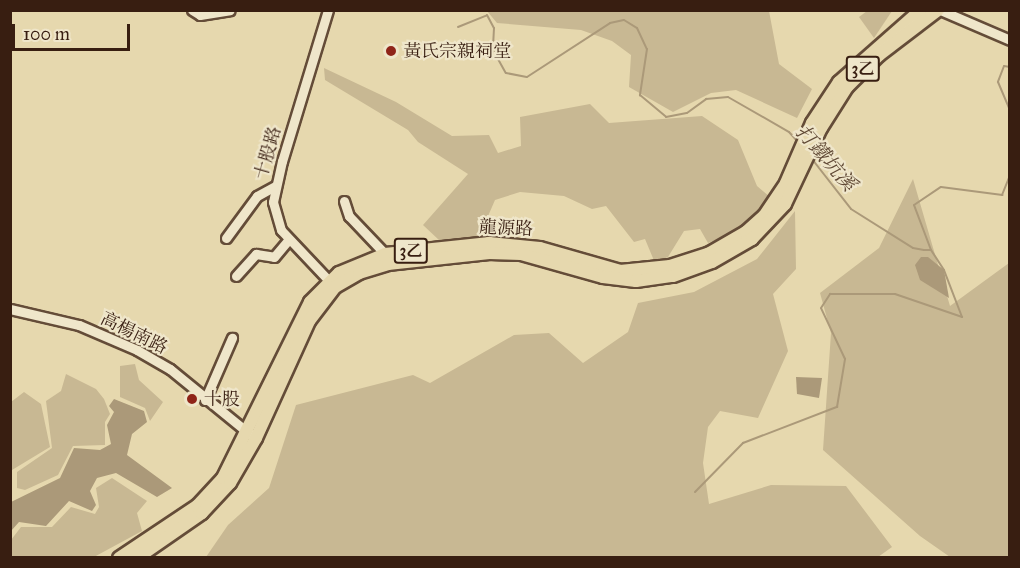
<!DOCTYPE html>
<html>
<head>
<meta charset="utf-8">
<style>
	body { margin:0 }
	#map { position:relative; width:1020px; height:568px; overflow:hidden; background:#e6d8ae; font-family:"IM FELL Great Primer","Noto Serif TC",serif }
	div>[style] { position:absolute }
	.green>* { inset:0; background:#c8b893 }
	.water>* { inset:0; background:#ab9979 }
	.stream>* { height:2px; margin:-1px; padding:0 1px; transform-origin:1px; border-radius:1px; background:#ab9979 }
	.roads { filter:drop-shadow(2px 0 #644c38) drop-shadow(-2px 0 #644c38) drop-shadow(0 2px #644c38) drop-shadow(0 -2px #644c38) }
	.minor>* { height:9px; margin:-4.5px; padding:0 4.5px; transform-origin:4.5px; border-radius:4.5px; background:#efe6ca }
	.major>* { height:12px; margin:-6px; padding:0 6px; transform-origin:6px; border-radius:6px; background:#e6d8ae }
	.dots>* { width:16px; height:16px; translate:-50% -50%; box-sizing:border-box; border:3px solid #efe6ca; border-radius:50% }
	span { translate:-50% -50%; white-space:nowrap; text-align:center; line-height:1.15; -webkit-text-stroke:4.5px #efe6ca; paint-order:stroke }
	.shield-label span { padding:2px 4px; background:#efe6ca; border:2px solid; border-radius:4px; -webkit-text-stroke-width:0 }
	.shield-label { font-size:16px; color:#381e11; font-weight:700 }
	.poi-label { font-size:18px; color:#381e11 }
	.left { translate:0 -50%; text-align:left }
	.street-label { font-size:18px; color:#381e11 }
	.water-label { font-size:20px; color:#604935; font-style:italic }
	.frame { position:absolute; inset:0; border:12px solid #381e11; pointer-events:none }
	.scale { position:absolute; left:12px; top:24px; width:118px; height:27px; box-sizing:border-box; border:3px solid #381e11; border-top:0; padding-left:8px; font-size:18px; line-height:21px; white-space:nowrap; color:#381e11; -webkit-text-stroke:4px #efe6ca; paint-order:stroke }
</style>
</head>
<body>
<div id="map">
	<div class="green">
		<div style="clip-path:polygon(487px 11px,769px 11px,779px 64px,812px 89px,797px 118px,736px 90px,711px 93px,673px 112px,629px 87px,631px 55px,612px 41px,581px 30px,497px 23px)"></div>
		<div style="clip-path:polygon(867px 11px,892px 11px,874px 38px,859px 17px)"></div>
		<div style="clip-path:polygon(324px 68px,396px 102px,452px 136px,489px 135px,498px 153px,521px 146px,520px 117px,590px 104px,609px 123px,702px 116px,738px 140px,757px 186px,770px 197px,739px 230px,708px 243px,700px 229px,684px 231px,668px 257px,655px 263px,645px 239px,634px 242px,606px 206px,592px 209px,564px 196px,520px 192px,495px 200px,479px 237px,440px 241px,423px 225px,468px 174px,418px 142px,408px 130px,325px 80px)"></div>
		<div style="clip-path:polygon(913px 179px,950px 306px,1009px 263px,1009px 557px,950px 557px,920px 536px,823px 450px,831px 333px,820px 293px,879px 248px)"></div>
		<div style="clip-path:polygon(795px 211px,796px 269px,773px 294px,788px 351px,758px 418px,720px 411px,708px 427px,703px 463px,709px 504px,771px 485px,846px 486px,892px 547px,878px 557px,206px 557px,228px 525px,269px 488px,296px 405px,413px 375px,430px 383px,514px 335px,549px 333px,583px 363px,628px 332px,638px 303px,694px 292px,757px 259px)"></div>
		<div style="clip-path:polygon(135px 364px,139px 380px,163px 402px,150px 421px,145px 408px,120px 397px,120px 366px)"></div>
		<div style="clip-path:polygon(66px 374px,96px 389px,104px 399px,110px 414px,105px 422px,105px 445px,73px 446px,58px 475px,25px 490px,17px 488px,17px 472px,52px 448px,46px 401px,61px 391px)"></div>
		<div style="clip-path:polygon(24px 392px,41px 404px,50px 447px,12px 470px,11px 484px,11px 402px)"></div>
		<div style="clip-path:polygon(112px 478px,147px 501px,137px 513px,142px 531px,94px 557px,11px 557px,11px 540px,21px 527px,52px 527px,71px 507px,95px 514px,99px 507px,96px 488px)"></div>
	</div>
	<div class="water">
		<div style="clip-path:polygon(921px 257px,928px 257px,944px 270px,949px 298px,920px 280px,915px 265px)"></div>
		<div style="clip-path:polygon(796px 377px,822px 378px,819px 398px,797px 394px)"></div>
		<div style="clip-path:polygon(114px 399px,144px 411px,147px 422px,132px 434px,127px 455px,172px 488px,157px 497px,116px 473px,97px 478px,90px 491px,96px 505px,92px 511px,69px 501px,46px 526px,19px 522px,11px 531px,11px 502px,60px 478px,74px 448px,100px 450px,111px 444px,107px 425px,114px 412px,109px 406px)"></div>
	</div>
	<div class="stream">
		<div style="left:458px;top:27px;width:31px;rotate:-22deg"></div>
		<div style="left:487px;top:15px;width:15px;rotate:62deg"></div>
		<div style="left:494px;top:28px;width:22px;rotate:93deg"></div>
		<div style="left:493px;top:50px;width:26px;rotate:61deg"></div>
		<div style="left:506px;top:73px;width:21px;rotate:11deg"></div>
		<div style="left:527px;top:77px;width:99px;rotate:-33deg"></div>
		<div style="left:610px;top:23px;width:14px;rotate:-12deg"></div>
		<div style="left:624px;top:20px;width:15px;rotate:32deg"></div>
		<div style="left:637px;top:28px;width:23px;rotate:65deg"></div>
		<div style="left:647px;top:49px;width:47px;rotate:98.7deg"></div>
		<div style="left:640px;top:95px;width:34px;rotate:40deg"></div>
		<div style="left:666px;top:117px;width:21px;rotate:-11deg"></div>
		<div style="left:687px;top:113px;width:24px;rotate:-36deg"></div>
		<div style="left:706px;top:99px;width:22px;rotate:-5deg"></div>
		<div style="left:728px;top:97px;width:70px;rotate:29.8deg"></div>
		<div style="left:789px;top:132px;width:15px;rotate:48deg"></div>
		<div style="left:1010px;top:67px;width:6px;rotate:-171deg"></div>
		<div style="left:1004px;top:66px;width:17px;rotate:111deg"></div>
		<div style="left:998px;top:82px;width:30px;rotate:67deg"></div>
		<div style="left:812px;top:159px;width:63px;rotate:52deg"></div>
		<div style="left:851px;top:209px;width:73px;rotate:32.2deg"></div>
		<div style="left:913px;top:248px;width:11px;rotate:10deg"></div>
		<div style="left:924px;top:250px;width:7px"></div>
		<div style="left:931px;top:250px;width:48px;rotate:-110.7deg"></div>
		<div style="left:914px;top:205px;width:32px;rotate:-34deg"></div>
		<div style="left:941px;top:187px;width:62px;rotate:7.5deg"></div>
		<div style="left:1002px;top:195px;width:22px;rotate:-68deg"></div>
		<div style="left:695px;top:492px;width:69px;rotate:-45.6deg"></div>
		<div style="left:743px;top:443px;width:101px;rotate:-21deg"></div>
		<div style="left:837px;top:407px;width:49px;rotate:-80.5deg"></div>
		<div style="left:845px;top:359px;width:56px;rotate:-115.2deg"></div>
		<div style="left:821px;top:308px;width:17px;rotate:-57deg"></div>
		<div style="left:830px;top:294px;width:65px"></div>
		<div style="left:895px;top:294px;width:71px;rotate:18.9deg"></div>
		<div style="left:962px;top:317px;width:50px;rotate:-111deg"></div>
		<div style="left:944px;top:270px;width:24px;rotate:-123deg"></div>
	</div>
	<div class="roads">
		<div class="minor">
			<div style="left:192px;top:10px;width:9px;rotate:32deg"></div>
			<div style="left:200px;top:15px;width:30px;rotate:-9deg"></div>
			<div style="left:328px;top:10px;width:158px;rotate:106.9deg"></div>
			<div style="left:282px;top:161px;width:42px;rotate:102.4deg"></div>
			<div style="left:273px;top:202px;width:29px;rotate:74deg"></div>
			<div style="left:281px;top:230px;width:76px;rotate:46.6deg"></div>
			<div style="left:940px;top:10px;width:76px;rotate:23.2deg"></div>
			<div style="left:344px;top:201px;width:16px;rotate:72deg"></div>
			<div style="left:349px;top:216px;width:52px;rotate:46.5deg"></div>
			<div style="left:226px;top:238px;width:52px;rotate:-53.6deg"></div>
			<div style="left:257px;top:196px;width:21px;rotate:-29deg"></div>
			<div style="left:236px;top:276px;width:30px;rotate:-48deg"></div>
			<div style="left:256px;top:254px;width:18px;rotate:9deg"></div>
			<div style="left:274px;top:257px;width:23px;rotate:-50deg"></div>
			<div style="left:10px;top:309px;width:71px;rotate:13.1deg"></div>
			<div style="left:79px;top:325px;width:63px;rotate:23.3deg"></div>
			<div style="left:137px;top:350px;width:38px;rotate:30deg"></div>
			<div style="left:170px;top:369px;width:104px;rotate:39.2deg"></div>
			<div style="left:205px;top:400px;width:68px;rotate:-66.5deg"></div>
		</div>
		<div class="major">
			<div style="left:119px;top:558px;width:94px;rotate:-33.7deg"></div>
			<div style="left:197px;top:506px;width:38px;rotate:-47deg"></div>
			<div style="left:223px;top:478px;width:196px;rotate:-63.7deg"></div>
			<div style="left:310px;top:302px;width:41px;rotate:-45deg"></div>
			<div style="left:339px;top:273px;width:50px;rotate:-22.4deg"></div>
			<div style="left:385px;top:254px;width:105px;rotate:-6deg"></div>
			<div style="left:489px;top:243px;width:51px;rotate:5.6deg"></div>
			<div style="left:540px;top:248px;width:83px;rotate:16deg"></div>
			<div style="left:620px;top:271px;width:50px;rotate:-5.7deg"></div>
			<div style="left:670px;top:266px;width:40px;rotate:-18deg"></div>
			<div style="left:708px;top:254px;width:44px;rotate:-30.1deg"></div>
			<div style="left:746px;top:232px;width:24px;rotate:-42deg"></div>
			<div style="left:764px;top:216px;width:40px;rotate:-56deg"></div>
			<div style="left:786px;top:183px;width:65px;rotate:-66.6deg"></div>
			<div style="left:812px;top:123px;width:49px;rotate:-56.6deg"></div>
			<div style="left:839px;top:82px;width:109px;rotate:-41.3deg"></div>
			<div style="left:137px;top:558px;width:79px;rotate:-34.7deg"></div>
			<div style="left:202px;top:513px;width:41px;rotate:-47deg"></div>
			<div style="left:230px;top:483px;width:52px;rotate:-60deg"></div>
			<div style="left:256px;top:438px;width:128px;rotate:-65.6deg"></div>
			<div style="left:309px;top:321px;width:43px;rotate:-52.6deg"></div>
			<div style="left:335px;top:287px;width:28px;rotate:-30deg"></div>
			<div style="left:359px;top:273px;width:30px;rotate:-17deg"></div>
			<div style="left:388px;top:264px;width:102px;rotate:-6.2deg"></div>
			<div style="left:489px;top:253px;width:32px;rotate:2deg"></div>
			<div style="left:521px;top:254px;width:85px;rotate:15.7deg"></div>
			<div style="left:603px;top:277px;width:33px;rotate:7deg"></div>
			<div style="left:636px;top:281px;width:37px;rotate:-8deg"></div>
			<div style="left:673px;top:276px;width:41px;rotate:-19.7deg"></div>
			<div style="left:712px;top:262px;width:46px;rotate:-29.9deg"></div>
			<div style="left:752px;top:239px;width:48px;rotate:-46.7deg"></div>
			<div style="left:785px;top:204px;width:84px;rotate:-64.7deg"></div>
			<div style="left:821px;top:128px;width:49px;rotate:-57.6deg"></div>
			<div style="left:847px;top:87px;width:45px;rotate:-45deg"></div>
			<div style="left:879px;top:55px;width:74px;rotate:-37.3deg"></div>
		</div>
	</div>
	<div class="dots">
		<div style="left:391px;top:51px;background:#8f2418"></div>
		<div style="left:192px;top:399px;background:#8f2418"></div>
	</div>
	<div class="shield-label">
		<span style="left:863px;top:69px">3乙</span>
		<span style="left:411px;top:251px">3乙</span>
	</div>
	<div class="poi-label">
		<span class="left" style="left:403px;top:51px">黃氏宗親祠堂</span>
		<span class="left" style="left:204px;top:399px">十股</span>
	</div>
	<div class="street-label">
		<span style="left:268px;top:153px;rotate:-74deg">十股路</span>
		<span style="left:506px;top:228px;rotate:3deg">龍源路</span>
		<span style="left:134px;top:333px;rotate:26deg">高楊南路</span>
	</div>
	<div class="water-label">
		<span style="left:826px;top:158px;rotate:49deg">打鐵坑溪</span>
	</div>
	<div class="frame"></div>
	<div class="scale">100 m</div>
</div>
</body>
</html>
